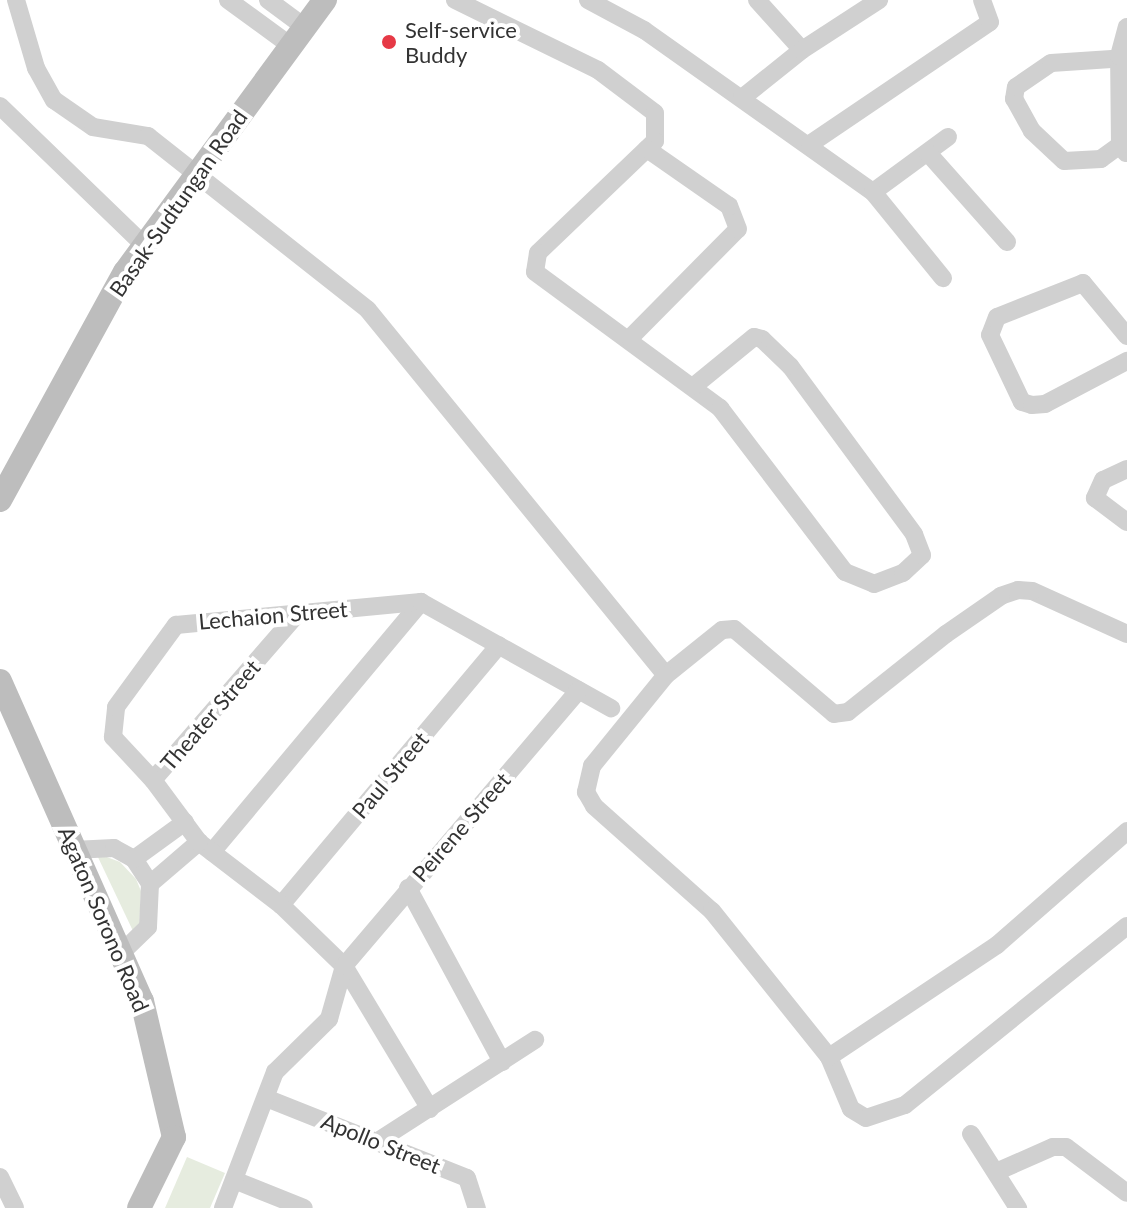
<!DOCTYPE html>
<html>
<head>
<meta charset="utf-8">
<style>
	body { margin:0 }
	#map { position:relative; width:1127px; height:1208px; overflow:hidden; background:#fff; font-family:Lato,sans-serif }
	div>[style] { position:absolute }
	.green>* { inset:0; background:#e6ecdf }
	.street>* { height:18px; margin:-9px; padding:0 9px; transform-origin:9px; border-radius:9px; background:#d0d0d0 }
	.secondary>* { height:24px; margin:-12px; padding:0 12px; transform-origin:12px; border-radius:12px; background:#bdbdbd }
	.dots>* { width:22px; height:22px; translate:-50% -50%; box-sizing:border-box; border:4px solid #fff; border-radius:50% }
	span { translate:-50% -50%; white-space:nowrap; text-align:center; line-height:1.15; -webkit-text-stroke:8px #fff; paint-order:stroke }
	.poi-label { font-size:22px; color:#333 }
	.left { translate:0 -50%; text-align:left }
	.street-label { font-size:22px; color:#333 }
</style>
</head>
<body>
<div id="map">
	<div class="green">
		<div style="clip-path:polygon(96px 853px,120px 862px,136px 879px,141px 891px,139px 929px,133px 931px)"></div>
		<div style="clip-path:polygon(187px 1157px,225px 1173px,210px 1208px,165px 1208px)"></div>
	</div>
	<div class="street">
		<div style="left:16px;top:0;width:71px;rotate:73.6deg"></div>
		<div style="left:36px;top:68px;width:37px;rotate:61deg"></div>
		<div style="left:54px;top:100px;width:47px;rotate:34.7deg"></div>
		<div style="left:93px;top:127px;width:56px;rotate:9.3deg"></div>
		<div style="left:148px;top:136px;width:280px;rotate:38.3deg"></div>
		<div style="left:368px;top:310px;width:471px;rotate:50.8deg"></div>
		<div style="left:228px;top:0;width:78px;rotate:36.1deg"></div>
		<div style="left:268px;top:0;width:47px;rotate:36.4deg"></div>
		<div style="left:455px;top:0;width:159px;rotate:26.1deg"></div>
		<div style="left:598px;top:70px;width:71px;rotate:37deg"></div>
		<div style="left:655px;top:113px;width:28px;rotate:90deg"></div>
		<div style="left:655px;top:141px;width:162px;rotate:136.3deg"></div>
		<div style="left:538px;top:253px;width:19px;rotate:99deg"></div>
		<div style="left:535px;top:272px;width:230px;rotate:36.3deg"></div>
		<div style="left:720px;top:408px;width:206px;rotate:52.7deg"></div>
		<div style="left:845px;top:572px;width:31px;rotate:22deg"></div>
		<div style="left:874px;top:584px;width:31px;rotate:-21deg"></div>
		<div style="left:903px;top:573px;width:26px;rotate:-43deg"></div>
		<div style="left:922px;top:555px;width:22px;rotate:-111deg"></div>
		<div style="left:914px;top:534px;width:209px;rotate:-126.4deg"></div>
		<div style="left:790px;top:366px;width:39px;rotate:-136deg"></div>
		<div style="left:762px;top:339px;width:8px;rotate:-166deg"></div>
		<div style="left:754px;top:337px;width:77px;rotate:140.8deg"></div>
		<div style="left:588px;top:0;width:64px;rotate:28.2deg"></div>
		<div style="left:644px;top:30px;width:281px;rotate:35.3deg"></div>
		<div style="left:873px;top:192px;width:93px;rotate:-36.3deg"></div>
		<div style="left:757px;top:0;width:67px;rotate:48deg"></div>
		<div style="left:742px;top:98px;width:77px;rotate:-38.7deg"></div>
		<div style="left:802px;top:50px;width:92px;rotate:-33deg"></div>
		<div style="left:0;top:106px;width:200px;rotate:44deg"></div>
		<div style="left:810px;top:144px;width:217px;rotate:-34.1deg"></div>
		<div style="left:990px;top:22px;width:23px;rotate:-110deg"></div>
		<div style="left:1120px;top:145px;width:24px;rotate:144deg"></div>
		<div style="left:1101px;top:159px;width:37px;rotate:177deg"></div>
		<div style="left:1064px;top:161px;width:44px;rotate:-136.8deg"></div>
		<div style="left:1032px;top:131px;width:37px;rotate:-119deg"></div>
		<div style="left:1014px;top:99px;width:12px;rotate:-81deg"></div>
		<div style="left:1016px;top:87px;width:42px;rotate:-34.4deg"></div>
		<div style="left:1051px;top:63px;width:76px;rotate:-3.8deg"></div>
		<div style="left:928px;top:153px;width:119px;rotate:48.4deg"></div>
		<div style="left:1126px;top:153px;width:10px;rotate:-127deg"></div>
		<div style="left:1120px;top:145px;width:89px;rotate:-90.6deg"></div>
		<div style="left:1119px;top:56px;width:30px;rotate:-75deg"></div>
		<div style="left:873px;top:192px;width:111px;rotate:50.9deg"></div>
		<div style="left:1127px;top:336px;width:69px;rotate:-129.7deg"></div>
		<div style="left:1083px;top:283px;width:92px;rotate:158.4deg"></div>
		<div style="left:997px;top:317px;width:19px;rotate:111deg"></div>
		<div style="left:990px;top:335px;width:74px;rotate:64.5deg"></div>
		<div style="left:1022px;top:402px;width:10px;rotate:17deg"></div>
		<div style="left:1032px;top:405px;width:13px;rotate:-4deg"></div>
		<div style="left:1045px;top:404px;width:93px;rotate:-27.7deg"></div>
		<div style="left:630px;top:338px;width:153px;rotate:-45.3deg"></div>
		<div style="left:738px;top:229px;width:25px;rotate:-111deg"></div>
		<div style="left:729px;top:206px;width:100px;rotate:-145.2deg"></div>
		<div style="left:1127px;top:469px;width:26px;rotate:155deg"></div>
		<div style="left:1103px;top:480px;width:20px;rotate:114deg"></div>
		<div style="left:1095px;top:498px;width:40px;rotate:37deg"></div>
		<div style="left:1127px;top:634px;width:104px;rotate:-155.6deg"></div>
		<div style="left:1032px;top:591px;width:14px;rotate:-176deg"></div>
		<div style="left:1018px;top:590px;width:18px;rotate:161deg"></div>
		<div style="left:1001px;top:596px;width:67px;rotate:145.4deg"></div>
		<div style="left:946px;top:634px;width:125px;rotate:141.5deg"></div>
		<div style="left:848px;top:712px;width:14px;rotate:172deg"></div>
		<div style="left:834px;top:714px;width:131px;rotate:-139.6deg"></div>
		<div style="left:734px;top:629px;width:12px;rotate:175deg"></div>
		<div style="left:722px;top:630px;width:72px;rotate:141.2deg"></div>
		<div style="left:666px;top:675px;width:117px;rotate:129.1deg"></div>
		<div style="left:592px;top:766px;width:27px;rotate:103deg"></div>
		<div style="left:586px;top:792px;width:16px;rotate:60deg"></div>
		<div style="left:594px;top:806px;width:158px;rotate:41.7deg"></div>
		<div style="left:712px;top:911px;width:187px;rotate:51.3deg"></div>
		<div style="left:829px;top:1057px;width:56px;rotate:67.1deg"></div>
		<div style="left:851px;top:1109px;width:17px;rotate:31deg"></div>
		<div style="left:866px;top:1118px;width:41px;rotate:-18.4deg"></div>
		<div style="left:905px;top:1105px;width:285px;rotate:-38.9deg"></div>
		<div style="left:153px;top:780px;width:221px;rotate:-49deg"></div>
		<div style="left:73px;top:850px;width:41px;rotate:-2.8deg"></div>
		<div style="left:114px;top:848px;width:23px;rotate:29deg"></div>
		<div style="left:134px;top:859px;width:30px;rotate:57deg"></div>
		<div style="left:150px;top:884px;width:43px;rotate:92.7deg"></div>
		<div style="left:148px;top:927px;width:37px;rotate:136deg"></div>
		<div style="left:212px;top:852px;width:326px;rotate:-50.1deg"></div>
		<div style="left:134px;top:859px;width:63px;rotate:-36deg"></div>
		<div style="left:150px;top:884px;width:65px;rotate:-40.6deg"></div>
		<div style="left:408px;top:888px;width:198px;rotate:61.6deg"></div>
		<div style="left:281px;top:905px;width:339px;rotate:-50deg"></div>
		<div style="left:829px;top:1057px;width:202px;rotate:-33.7deg"></div>
		<div style="left:997px;top:945px;width:173px;rotate:-41.2deg"></div>
		<div style="left:266px;top:1098px;width:216px;rotate:21.7deg"></div>
		<div style="left:467px;top:1178px;width:32px;rotate:72deg"></div>
		<div style="left:430px;top:1109px;width:167px;rotate:-121deg"></div>
		<div style="left:344px;top:966px;width:88px;rotate:-135.9deg"></div>
		<div style="left:281px;top:905px;width:103px;rotate:-142.5deg"></div>
		<div style="left:199px;top:842px;width:77px;rotate:-126.6deg"></div>
		<div style="left:153px;top:780px;width:59px;rotate:-132.9deg"></div>
		<div style="left:113px;top:737px;width:30px;rotate:-84deg"></div>
		<div style="left:116px;top:707px;width:102px;rotate:-53.8deg"></div>
		<div style="left:176px;top:625px;width:246px;rotate:-5.4deg"></div>
		<div style="left:421px;top:602px;width:218px;rotate:29.2deg"></div>
		<div style="left:971px;top:1134px;width:88px;rotate:57.6deg"></div>
		<div style="left:378px;top:1141px;width:187px;rotate:-32.8deg"></div>
		<div style="left:996px;top:1172px;width:62px;rotate:-23.7deg"></div>
		<div style="left:1053px;top:1147px;width:13px"></div>
		<div style="left:1066px;top:1147px;width:76px;rotate:37deg"></div>
		<div style="left:0;top:1177px;width:34px;rotate:64deg"></div>
		<div style="left:234px;top:1180px;width:75px;rotate:21.8deg"></div>
		<div style="left:223px;top:1208px;width:146px;rotate:-69.1deg"></div>
		<div style="left:275px;top:1072px;width:76px;rotate:-44.5deg"></div>
		<div style="left:329px;top:1019px;width:55px;rotate:-74.2deg"></div>
		<div style="left:344px;top:966px;width:362px;rotate:-49.6deg"></div>
	</div>
	<div class="secondary">
		<div style="left:0;top:500px;width:260px;rotate:-61.3deg"></div>
		<div style="left:125px;top:272px;width:338px;rotate:-53.7deg"></div>
		<div style="left:0;top:681px;width:350px;rotate:66.1deg"></div>
		<div style="left:142px;top:1001px;width:140px;rotate:76.8deg"></div>
		<div style="left:174px;top:1137px;width:79px;rotate:116.2deg"></div>
	</div>
	<div class="dots">
		<div style="left:389px;top:42px;background:#e63946"></div>
	</div>
	<div class="poi-label">
		<span class="left" style="left:405px;top:42px">Self-service<br>Buddy</span>
	</div>
	<div class="street-label">
		<span style="left:178px;top:203px;rotate:-55deg">Basak-Sudtungan Road</span>
		<span style="left:273px;top:615px;rotate:-5deg">Lechaion Street</span>
		<span style="left:210px;top:715px;rotate:-49deg">Theater Street</span>
		<span style="left:390px;top:775px;rotate:-50deg">Paul Street</span>
		<span style="left:461px;top:827px;rotate:-49deg">Peirene Street</span>
		<span style="left:104px;top:919px;rotate:67deg">Agaton Sorono Road</span>
		<span style="left:381px;top:1143px;rotate:22deg">Apollo Street</span>
	</div>
</div>
</body>
</html>
